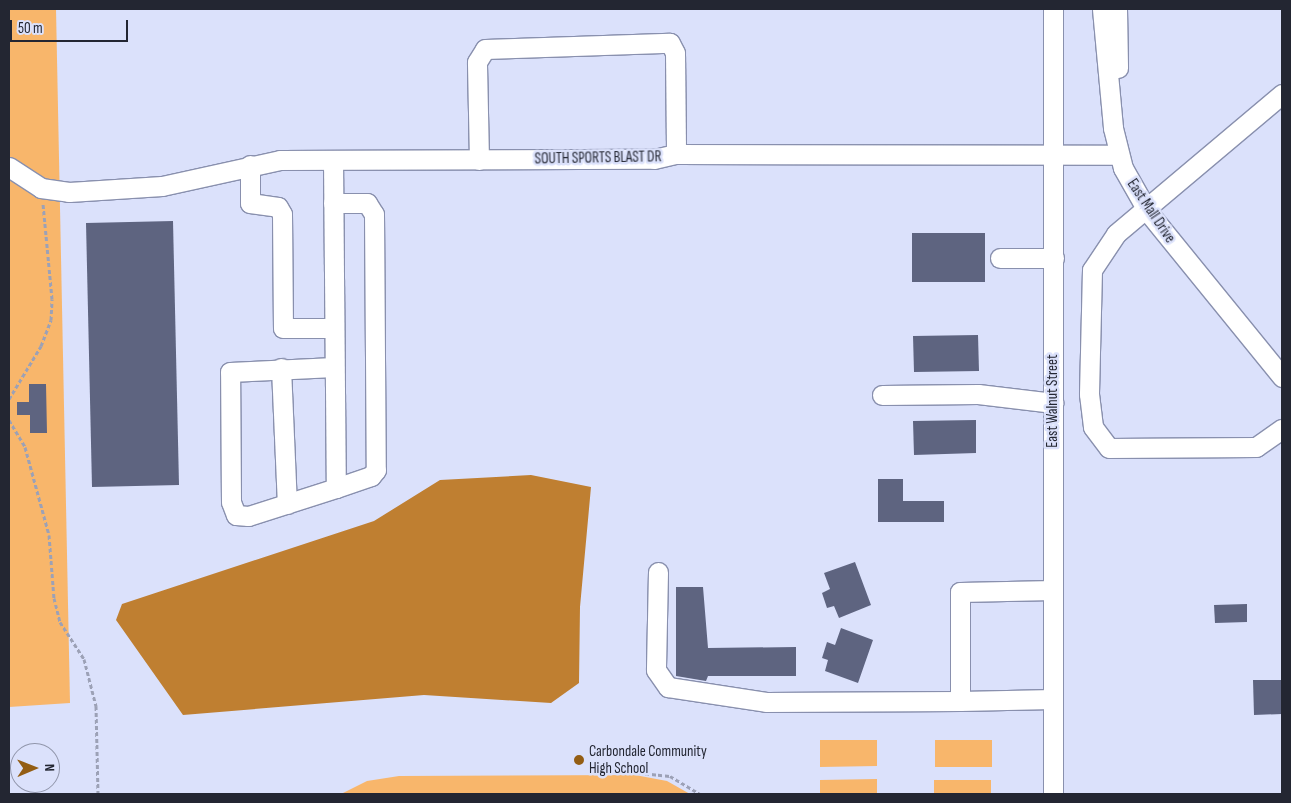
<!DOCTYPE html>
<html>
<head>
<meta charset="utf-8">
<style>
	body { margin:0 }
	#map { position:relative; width:1291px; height:803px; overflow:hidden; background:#dbe1fb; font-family:"Sofia Sans Condensed",sans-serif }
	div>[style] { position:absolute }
	.green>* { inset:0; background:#f8b66b }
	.water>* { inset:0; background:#bf7f31 }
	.building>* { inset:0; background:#5e6480 }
	.path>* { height:3px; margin-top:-1.5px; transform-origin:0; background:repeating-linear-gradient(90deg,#9ca1b6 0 4px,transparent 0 6.5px) }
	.roads { filter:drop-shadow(1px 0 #8990ae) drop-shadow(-1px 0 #8990ae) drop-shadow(0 1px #8990ae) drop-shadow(0 -1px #8990ae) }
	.minor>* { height:19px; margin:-9.5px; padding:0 9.5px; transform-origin:9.5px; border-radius:9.5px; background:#fff }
	.dots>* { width:14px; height:14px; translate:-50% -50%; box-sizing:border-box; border:2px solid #dbe1fb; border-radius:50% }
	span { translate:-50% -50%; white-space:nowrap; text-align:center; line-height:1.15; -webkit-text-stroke:5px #dbe1fb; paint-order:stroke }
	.street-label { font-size:15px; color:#232632 }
	.poi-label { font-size:15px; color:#232632 }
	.left { translate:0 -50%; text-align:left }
	.frame { position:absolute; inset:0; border:10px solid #232632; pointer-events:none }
	.north { position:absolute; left:10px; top:743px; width:50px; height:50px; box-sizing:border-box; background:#dbe1fb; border:1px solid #9196ab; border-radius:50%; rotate:89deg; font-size:14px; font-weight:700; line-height:20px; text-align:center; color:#232632 }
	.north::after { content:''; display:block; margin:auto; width:18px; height:22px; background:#935d13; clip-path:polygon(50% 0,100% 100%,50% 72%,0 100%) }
	.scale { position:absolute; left:10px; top:20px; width:118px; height:22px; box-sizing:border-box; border:2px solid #232632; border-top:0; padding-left:6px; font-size:15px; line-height:18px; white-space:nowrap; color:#232632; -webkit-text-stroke:4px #dbe1fb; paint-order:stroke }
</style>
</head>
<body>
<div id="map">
	<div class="green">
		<div style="clip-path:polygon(9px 9px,56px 9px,70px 703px,9px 707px)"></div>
		<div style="clip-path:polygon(820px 740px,877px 740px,877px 766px,820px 767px)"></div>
		<div style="clip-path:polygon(935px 740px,992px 740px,992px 767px,935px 767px)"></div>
		<div style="clip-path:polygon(635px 775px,667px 781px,690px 794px,341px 794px,367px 781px,399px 776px)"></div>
		<div style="clip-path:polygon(877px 779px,877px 794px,820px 794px,820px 780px)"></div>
		<div style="clip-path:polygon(934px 780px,991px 780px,991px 794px,934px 794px)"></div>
	</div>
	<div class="water">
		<div style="clip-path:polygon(531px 475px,591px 487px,580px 607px,579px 683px,551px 703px,424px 695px,183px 715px,116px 620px,122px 604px,374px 521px,440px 480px)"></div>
	</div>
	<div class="building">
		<div style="clip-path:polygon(173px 221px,179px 485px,92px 487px,86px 223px)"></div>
		<div style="clip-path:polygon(912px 233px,985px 233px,985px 282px,912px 282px)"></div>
		<div style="clip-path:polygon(978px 335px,979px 371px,914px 372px,913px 336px)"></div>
		<div style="clip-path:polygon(29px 384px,46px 384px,47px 433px,30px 433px,30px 415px,17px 415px,17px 402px,29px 402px)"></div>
		<div style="clip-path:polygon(976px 420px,976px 453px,914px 455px,913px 421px)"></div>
		<div style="clip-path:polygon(878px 479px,903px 479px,903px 501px,944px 501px,944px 522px,878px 522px)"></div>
		<div style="clip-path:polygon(855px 562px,871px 605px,839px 618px,834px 606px,827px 608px,822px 593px,830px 589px,824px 573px)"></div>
		<div style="clip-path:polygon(676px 587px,703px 587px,708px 648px,796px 647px,796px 676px,708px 676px,706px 681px,676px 676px)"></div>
		<div style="clip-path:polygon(1247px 604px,1247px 622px,1215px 623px,1214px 605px)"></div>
		<div style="clip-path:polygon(841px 628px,873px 640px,858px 683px,825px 671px,828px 660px,822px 658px,827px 642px,835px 645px)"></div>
		<div style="clip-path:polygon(1253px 680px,1282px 680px,1282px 714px,1254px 715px)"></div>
	</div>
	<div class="path">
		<div style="left:9px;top:399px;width:62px;rotate:-58.9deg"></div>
		<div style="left:41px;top:346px;width:28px;rotate:-69deg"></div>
		<div style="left:51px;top:320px;width:21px;rotate:-87deg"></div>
		<div style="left:52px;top:299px;width:96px;rotate:-95.4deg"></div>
		<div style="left:9px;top:420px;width:31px;rotate:59deg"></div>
		<div style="left:25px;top:447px;width:91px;rotate:74.7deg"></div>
		<div style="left:49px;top:535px;width:63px;rotate:85.5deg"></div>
		<div style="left:54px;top:598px;width:25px;rotate:76deg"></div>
		<div style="left:60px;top:622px;width:44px;rotate:57deg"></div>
		<div style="left:84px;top:659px;width:49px;rotate:75.7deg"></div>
		<div style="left:96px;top:706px;width:88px;rotate:88.7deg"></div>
		<div style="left:613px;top:770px;width:57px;rotate:6deg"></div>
		<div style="left:670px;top:776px;width:35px;rotate:31deg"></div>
	</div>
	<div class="roads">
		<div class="minor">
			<div style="left:1102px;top:9px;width:120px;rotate:84.7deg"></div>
			<div style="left:1113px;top:128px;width:41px;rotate:76deg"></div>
			<div style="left:1123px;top:168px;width:51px;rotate:60.4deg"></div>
			<div style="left:1148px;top:212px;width:213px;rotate:50.9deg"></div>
			<div style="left:1117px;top:9px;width:59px;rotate:89deg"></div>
			<div style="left:1282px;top:94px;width:217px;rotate:139.9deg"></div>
			<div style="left:1116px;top:234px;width:43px;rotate:123.7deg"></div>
			<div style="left:1092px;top:270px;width:124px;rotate:91.4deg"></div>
			<div style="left:1089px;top:394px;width:33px;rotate:83deg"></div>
			<div style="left:1093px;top:427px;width:26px;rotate:53deg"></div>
			<div style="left:1109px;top:448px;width:147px;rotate:-0.4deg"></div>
			<div style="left:1256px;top:447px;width:32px;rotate:-35deg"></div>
			<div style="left:333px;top:160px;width:328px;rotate:89.5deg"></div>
			<div style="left:336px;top:488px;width:92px;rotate:162.3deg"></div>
			<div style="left:248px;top:516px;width:12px;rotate:-175deg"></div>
			<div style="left:236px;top:515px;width:14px;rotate:-111deg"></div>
			<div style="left:231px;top:502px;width:130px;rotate:-90.4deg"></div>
			<div style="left:230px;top:372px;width:104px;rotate:-2.8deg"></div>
			<div style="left:479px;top:160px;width:98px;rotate:-91.2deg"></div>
			<div style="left:477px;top:62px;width:15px;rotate:-58deg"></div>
			<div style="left:485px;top:49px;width:185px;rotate:-1.9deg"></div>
			<div style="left:670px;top:43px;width:11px;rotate:63deg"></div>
			<div style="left:675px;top:53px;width:101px;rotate:89.4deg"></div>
			<div style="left:250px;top:165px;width:38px;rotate:90deg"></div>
			<div style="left:250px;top:203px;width:28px;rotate:8deg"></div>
			<div style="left:278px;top:207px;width:8px;rotate:60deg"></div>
			<div style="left:282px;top:214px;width:114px;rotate:89.5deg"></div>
			<div style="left:283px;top:328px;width:51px"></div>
			<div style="left:9px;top:167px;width:38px;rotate:33deg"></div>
			<div style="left:41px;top:188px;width:28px;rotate:8deg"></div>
			<div style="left:69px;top:192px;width:93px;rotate:-3.7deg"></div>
			<div style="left:162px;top:186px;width:121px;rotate:-12.4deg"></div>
			<div style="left:280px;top:160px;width:374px;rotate:-0.2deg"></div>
			<div style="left:654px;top:159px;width:23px;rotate:-13deg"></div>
			<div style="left:676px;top:154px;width:442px;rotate:0.1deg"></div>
			<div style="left:333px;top:203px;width:34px"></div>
			<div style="left:367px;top:203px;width:13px;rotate:58deg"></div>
			<div style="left:374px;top:214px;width:256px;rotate:89.6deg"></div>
			<div style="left:376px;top:470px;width:8px;rotate:130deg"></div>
			<div style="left:371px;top:476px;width:37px;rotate:161deg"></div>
			<div style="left:1000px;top:258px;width:54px"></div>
			<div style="left:281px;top:368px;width:136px;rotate:87.5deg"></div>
			<div style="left:882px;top:395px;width:96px;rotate:-0.6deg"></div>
			<div style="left:978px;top:394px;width:76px;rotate:6.8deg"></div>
			<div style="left:658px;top:572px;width:98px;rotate:91.2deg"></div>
			<div style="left:656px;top:670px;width:21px;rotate:55deg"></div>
			<div style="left:668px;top:687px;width:99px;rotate:8.7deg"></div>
			<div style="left:766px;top:702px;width:194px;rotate:-0.3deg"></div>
			<div style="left:1053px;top:590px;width:93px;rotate:178.8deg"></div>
			<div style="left:960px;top:592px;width:109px;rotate:90deg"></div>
			<div style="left:960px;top:701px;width:93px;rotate:-1.2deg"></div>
			<div style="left:1053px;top:794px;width:785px;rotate:-90deg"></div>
		</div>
	</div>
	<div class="dots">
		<div style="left:579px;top:760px;background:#935d13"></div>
	</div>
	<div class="street-label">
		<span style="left:598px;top:158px;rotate:-1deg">SOUTH SPORTS BLAST DR</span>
		<span style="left:1151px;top:211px;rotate:56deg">East Mall Drive</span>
		<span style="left:1053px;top:401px;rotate:-90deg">East Walnut Street</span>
	</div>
	<div class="poi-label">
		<span class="left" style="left:589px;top:760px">Carbondale Community<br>High School</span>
	</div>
	<div class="frame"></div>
	<div class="north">N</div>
	<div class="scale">50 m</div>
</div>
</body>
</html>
